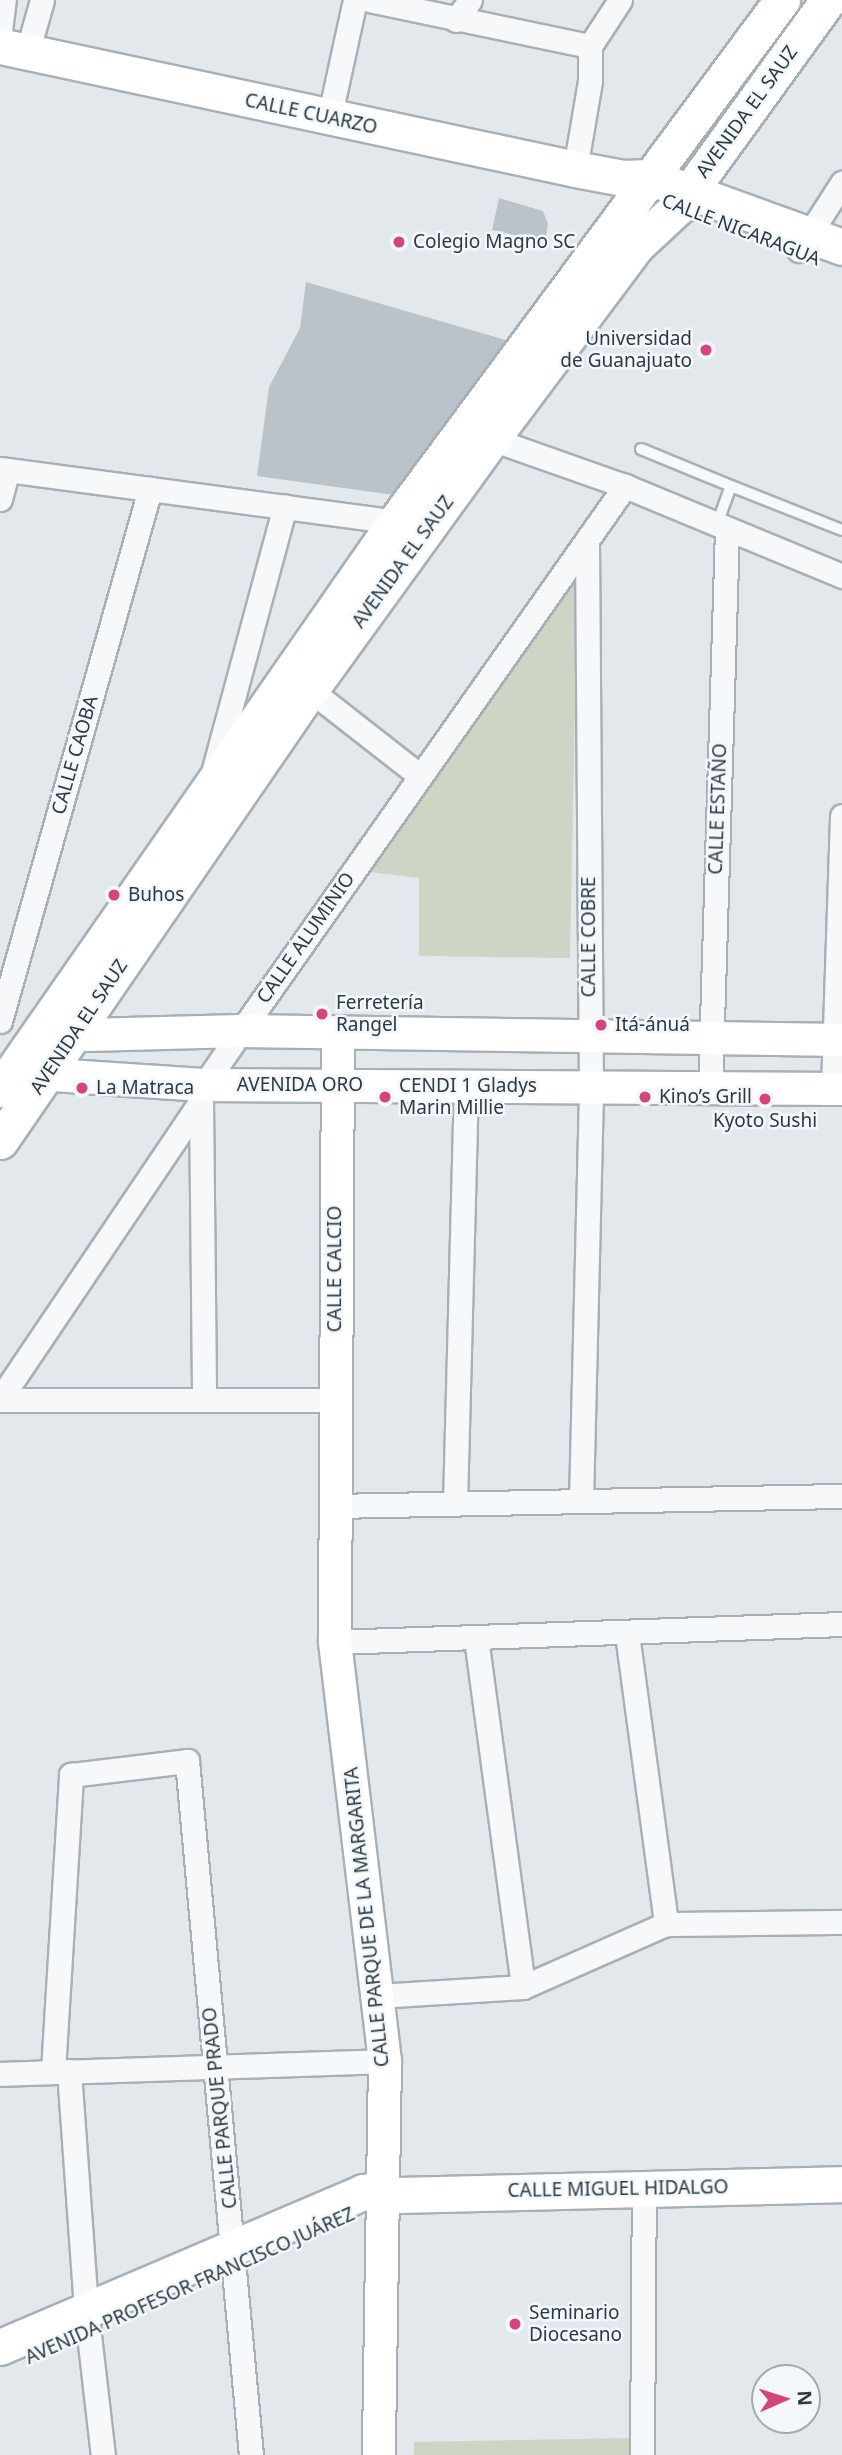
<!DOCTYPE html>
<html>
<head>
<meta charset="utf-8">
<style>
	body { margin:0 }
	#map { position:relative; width:842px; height:2455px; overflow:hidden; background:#e3e8ec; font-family:"Noto Sans",sans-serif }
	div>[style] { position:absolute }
	.green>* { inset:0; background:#cdd6c4 }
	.building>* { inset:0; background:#bac3ca }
	.roads { filter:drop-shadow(2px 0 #a8b0b7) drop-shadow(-2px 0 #a8b0b7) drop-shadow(0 2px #a8b0b7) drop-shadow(0 -2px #a8b0b7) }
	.service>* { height:10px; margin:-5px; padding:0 5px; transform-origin:5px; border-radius:5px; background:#f6f8f9 }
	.minor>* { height:23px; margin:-11.5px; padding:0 11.5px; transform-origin:11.5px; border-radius:11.5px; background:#f6f8f9 }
	.secondary>* { height:32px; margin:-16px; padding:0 16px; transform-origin:16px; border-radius:16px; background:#fff }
	.primary>* { height:35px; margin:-17.5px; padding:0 17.5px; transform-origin:17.5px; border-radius:17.5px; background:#fff }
	.dots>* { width:19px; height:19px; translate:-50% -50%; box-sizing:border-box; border:4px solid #f3f7f9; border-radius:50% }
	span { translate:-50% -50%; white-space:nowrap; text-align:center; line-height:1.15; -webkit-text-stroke:5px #f3f7f9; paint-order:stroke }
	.street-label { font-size:19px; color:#2a3a45 }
	.poi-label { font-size:19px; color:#2a3a45 }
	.left { translate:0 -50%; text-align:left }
	.right { translate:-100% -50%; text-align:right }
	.north { position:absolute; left:751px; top:2364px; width:70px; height:70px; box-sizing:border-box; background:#f3f7f9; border:2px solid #a3abb1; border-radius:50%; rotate:87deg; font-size:19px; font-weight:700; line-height:28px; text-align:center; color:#2a3a45 }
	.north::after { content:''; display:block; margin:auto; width:24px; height:32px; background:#d4457e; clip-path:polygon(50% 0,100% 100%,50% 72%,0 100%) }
</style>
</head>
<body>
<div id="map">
	<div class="green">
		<div style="clip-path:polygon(578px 556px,570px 958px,419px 956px,419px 878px,369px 872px)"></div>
		<div style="clip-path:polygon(630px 2438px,630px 2455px,414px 2455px,414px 2442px)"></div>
	</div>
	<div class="building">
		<div style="clip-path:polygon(499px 198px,543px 211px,548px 224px,545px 242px,492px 230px)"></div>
		<div style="clip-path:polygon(306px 282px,509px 341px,394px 495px,257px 476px,269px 387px,300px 328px)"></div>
	</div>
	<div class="roads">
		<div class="service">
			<div style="left:641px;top:449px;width:97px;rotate:22.3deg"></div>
			<div style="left:717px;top:524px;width:40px;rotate:-69.8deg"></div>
			<div style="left:731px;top:486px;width:119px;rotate:21.6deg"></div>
		</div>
		<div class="minor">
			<div style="left:369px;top:0;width:226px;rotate:11.8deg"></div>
			<div style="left:456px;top:20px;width:24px;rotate:-55deg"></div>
			<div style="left:0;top:31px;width:31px;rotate:-83deg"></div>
			<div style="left:27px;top:53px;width:55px;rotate:-74.2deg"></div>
			<div style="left:329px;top:119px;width:122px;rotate:-77.7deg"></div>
			<div style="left:575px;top:169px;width:89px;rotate:-80.3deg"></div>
			<div style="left:590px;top:81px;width:35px;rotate:-90deg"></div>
			<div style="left:590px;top:46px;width:55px;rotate:-56.9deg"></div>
			<div style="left:799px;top:250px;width:80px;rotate:-57.3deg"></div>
			<div style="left:480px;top:435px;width:154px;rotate:19.4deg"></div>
			<div style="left:625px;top:486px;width:235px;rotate:22.5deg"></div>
			<div style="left:0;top:469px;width:399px;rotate:7.6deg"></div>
			<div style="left:0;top:499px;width:30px;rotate:-75deg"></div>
			<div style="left:310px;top:690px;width:140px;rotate:38deg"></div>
			<div style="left:214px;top:769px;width:272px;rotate:-74.9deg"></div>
			<div style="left:0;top:1021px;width:553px;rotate:-74.25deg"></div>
			<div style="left:710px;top:1089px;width:560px;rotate:-88.26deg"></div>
			<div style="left:833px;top:1089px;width:273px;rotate:-88.1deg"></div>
			<div style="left:201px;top:1101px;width:298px;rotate:89.4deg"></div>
			<div style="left:0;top:1399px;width:359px;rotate:-56deg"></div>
			<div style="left:201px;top:1101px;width:16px;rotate:-79deg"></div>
			<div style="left:204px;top:1085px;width:65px;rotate:-55.6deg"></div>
			<div style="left:241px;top:1031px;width:667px;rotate:-54.83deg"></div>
			<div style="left:0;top:1400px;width:334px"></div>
			<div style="left:581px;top:1501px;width:413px;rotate:-88.6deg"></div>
			<div style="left:591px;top:1088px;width:548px;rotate:-90.42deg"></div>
			<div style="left:455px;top:1504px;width:420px;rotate:-88.5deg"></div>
			<div style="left:333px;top:1506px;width:509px;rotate:-1.13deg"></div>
			<div style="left:627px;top:1634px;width:293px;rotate:82.3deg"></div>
			<div style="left:476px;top:1638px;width:352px;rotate:82.3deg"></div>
			<div style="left:335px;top:1642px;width:507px;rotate:-2.03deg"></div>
			<div style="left:377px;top:1996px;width:146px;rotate:-3.5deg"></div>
			<div style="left:523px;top:1987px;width:156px;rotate:-23.8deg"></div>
			<div style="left:666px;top:1924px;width:176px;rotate:-0.7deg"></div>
			<div style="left:53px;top:2071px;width:297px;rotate:-86.5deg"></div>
			<div style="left:71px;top:1775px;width:117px;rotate:-6.9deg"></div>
			<div style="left:187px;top:1761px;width:697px;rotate:84.73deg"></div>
			<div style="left:69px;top:2071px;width:239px;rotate:85.9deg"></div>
			<div style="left:86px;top:2309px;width:147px;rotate:83.4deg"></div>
			<div style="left:0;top:2074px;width:385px;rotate:-1.9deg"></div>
			<div style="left:642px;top:2455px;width:268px;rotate:-89.6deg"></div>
		</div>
		<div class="secondary">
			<div style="left:338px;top:1032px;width:610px;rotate:90.28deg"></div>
			<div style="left:335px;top:1642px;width:422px;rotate:83.2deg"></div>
			<div style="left:385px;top:2061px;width:394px;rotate:90.9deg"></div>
			<div style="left:49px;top:1036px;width:192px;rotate:-1.5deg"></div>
			<div style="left:241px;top:1031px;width:601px;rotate:0.86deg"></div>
			<div style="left:23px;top:1073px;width:181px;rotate:3.8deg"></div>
			<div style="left:204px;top:1085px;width:638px;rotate:0.36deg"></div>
		</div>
		<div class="primary">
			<div style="left:0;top:46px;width:588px;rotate:12.07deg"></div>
			<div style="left:575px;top:169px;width:49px;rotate:10.6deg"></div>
			<div style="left:623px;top:178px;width:26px;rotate:-2deg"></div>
			<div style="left:649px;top:177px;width:205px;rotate:19.9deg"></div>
			<div style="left:0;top:1089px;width:691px;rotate:-55.14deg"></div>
			<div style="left:395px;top:522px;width:650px;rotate:-53.45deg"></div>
			<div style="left:0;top:1141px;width:547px;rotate:-55.5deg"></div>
			<div style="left:310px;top:690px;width:309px;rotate:-54.1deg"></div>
			<div style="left:491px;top:440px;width:242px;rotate:-53.2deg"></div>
			<div style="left:636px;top:246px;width:59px;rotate:-42.9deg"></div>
			<div style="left:679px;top:206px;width:254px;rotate:-54.1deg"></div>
			<div style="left:0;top:2347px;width:395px;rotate:-23.1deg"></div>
			<div style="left:363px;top:2192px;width:18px;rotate:-6deg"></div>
			<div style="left:381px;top:2190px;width:15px;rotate:20deg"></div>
			<div style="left:395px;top:2195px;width:447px;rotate:-1.4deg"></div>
		</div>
	</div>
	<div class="dots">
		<div style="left:399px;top:242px;background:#d4457e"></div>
		<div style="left:706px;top:350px;background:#d4457e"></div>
		<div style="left:114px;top:895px;background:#d4457e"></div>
		<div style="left:322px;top:1014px;background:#d4457e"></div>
		<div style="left:601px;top:1025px;background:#d4457e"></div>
		<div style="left:82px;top:1088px;background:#d4457e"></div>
		<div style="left:385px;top:1097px;background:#d4457e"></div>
		<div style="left:645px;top:1097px;background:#d4457e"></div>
		<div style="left:765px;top:1099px;background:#d4457e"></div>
		<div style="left:515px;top:2324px;background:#d4457e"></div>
	</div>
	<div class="street-label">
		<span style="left:747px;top:112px;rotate:-54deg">AVENIDA EL SAUZ</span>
		<span style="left:311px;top:114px;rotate:12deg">CALLE CUARZO</span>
		<span style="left:741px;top:230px;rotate:21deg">CALLE NICARAGUA</span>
		<span style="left:403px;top:562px;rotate:-54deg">AVENIDA EL SAUZ</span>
		<span style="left:75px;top:755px;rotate:-74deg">CALLE CAOBA</span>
		<span style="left:718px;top:809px;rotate:-88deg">CALLE ESTAÑO</span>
		<span style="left:589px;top:937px;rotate:-90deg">CALLE COBRE</span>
		<span style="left:306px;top:938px;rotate:-55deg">CALLE ALUMINIO</span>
		<span style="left:79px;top:1027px;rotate:-56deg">AVENIDA EL SAUZ</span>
		<span style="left:300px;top:1085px">AVENIDA ORO</span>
		<span style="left:335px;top:1269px;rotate:-90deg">CALLE CALCIO</span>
		<span style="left:367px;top:1917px;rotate:-96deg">CALLE PARQUE DE LA MARGARITA</span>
		<span style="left:220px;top:2108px;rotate:-96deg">CALLE PARQUE PRADO</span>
		<span style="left:618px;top:2189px;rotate:-1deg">CALLE MIGUEL HIDALGO</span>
		<span style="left:190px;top:2286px;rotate:-24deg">AVENIDA PROFESOR FRANCISCO JUÁREZ</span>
	</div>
	<div class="poi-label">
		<span class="left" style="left:413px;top:242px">Colegio Magno SC</span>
		<span class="right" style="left:692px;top:350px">Universidad<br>de Guanajuato</span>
		<span class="left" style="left:128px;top:895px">Buhos</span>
		<span class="left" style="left:336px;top:1014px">Ferretería<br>Rangel</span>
		<span class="left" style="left:615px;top:1025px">Itá-ánuá</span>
		<span class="left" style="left:399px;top:1097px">CENDI 1 Gladys<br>Marin Millie</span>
		<span class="left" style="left:96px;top:1088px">La Matraca</span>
		<span class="left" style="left:659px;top:1097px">Kino’s Grill</span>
		<span style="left:765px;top:1121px">Kyoto Sushi</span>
		<span class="left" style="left:529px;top:2324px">Seminario<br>Diocesano</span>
	</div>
	<div class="north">N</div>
</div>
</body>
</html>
